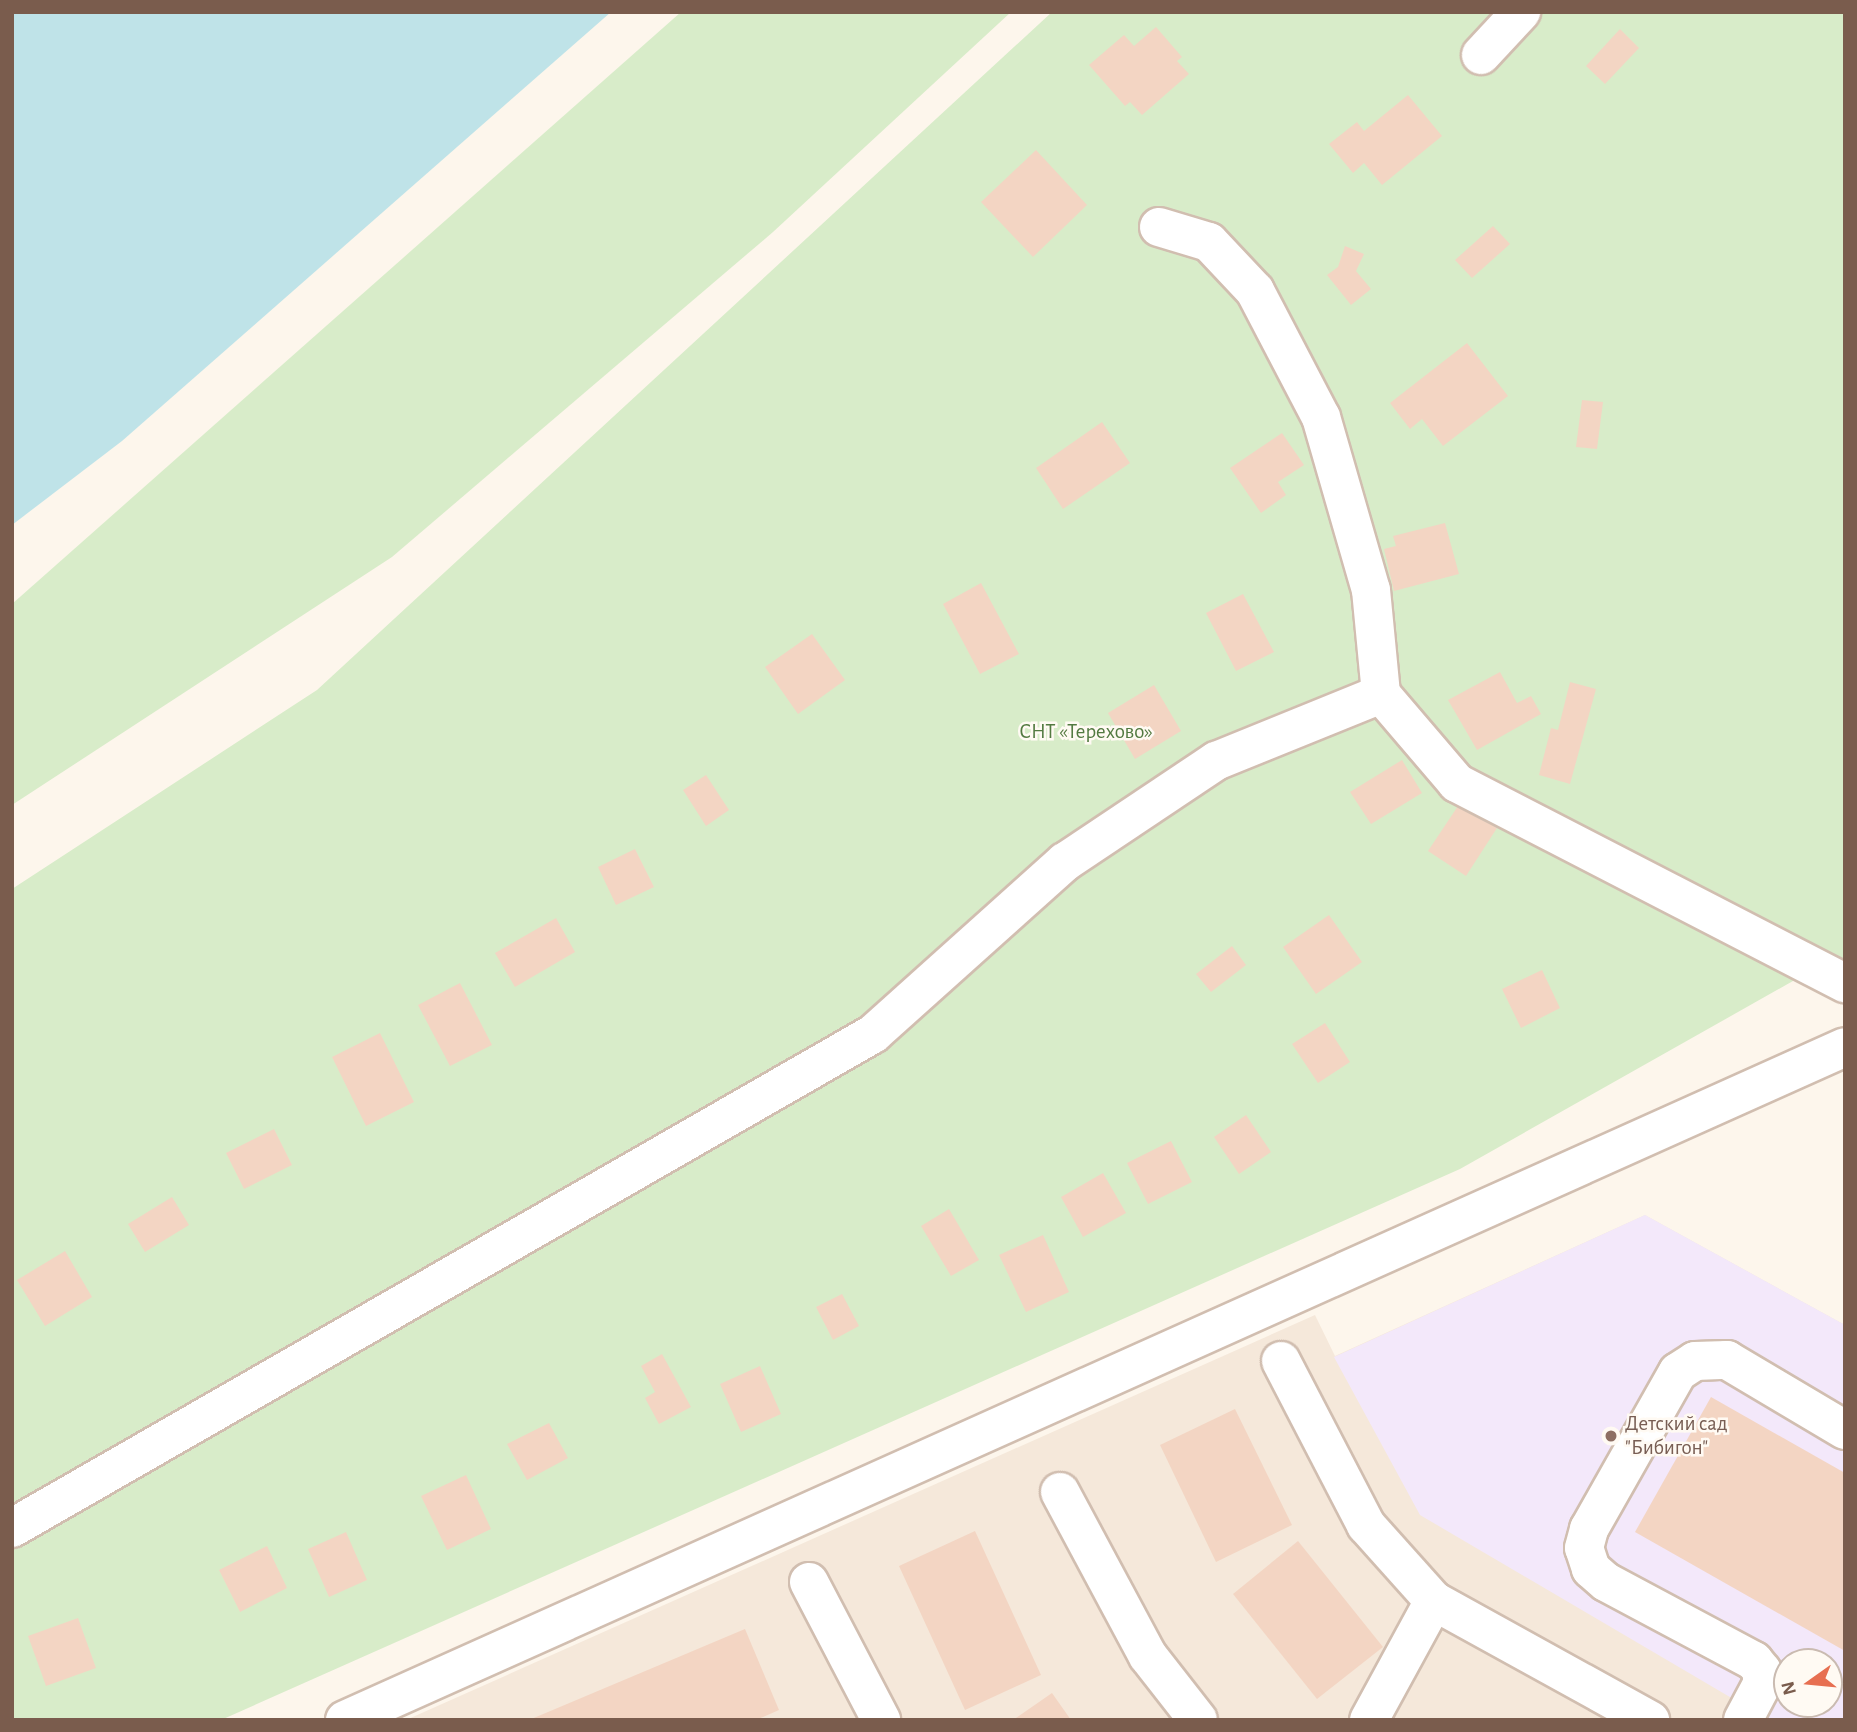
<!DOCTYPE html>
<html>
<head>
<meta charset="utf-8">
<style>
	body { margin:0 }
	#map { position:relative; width:1857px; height:1732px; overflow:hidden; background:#fdf6ec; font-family:"Alegreya Sans",sans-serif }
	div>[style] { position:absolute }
	.residential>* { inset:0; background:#f5e8da }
	.education>* { inset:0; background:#f3e8fa }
	.green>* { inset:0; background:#d8ecc9 }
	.water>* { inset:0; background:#bfe3e8 }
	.building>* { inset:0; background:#f3d5c3 }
	.roads { filter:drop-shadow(2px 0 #d1beb0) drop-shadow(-2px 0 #d1beb0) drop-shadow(0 2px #d1beb0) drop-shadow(0 -2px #d1beb0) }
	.minor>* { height:38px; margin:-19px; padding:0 19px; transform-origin:19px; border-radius:19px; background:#fff }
	.dots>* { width:19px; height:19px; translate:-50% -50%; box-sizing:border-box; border:4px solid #fffaf3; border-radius:50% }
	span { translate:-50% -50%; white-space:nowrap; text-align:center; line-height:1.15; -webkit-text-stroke:5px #fffaf3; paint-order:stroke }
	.park-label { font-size:21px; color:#537a41 }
	.education-label { font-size:21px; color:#785e54 }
	.left { translate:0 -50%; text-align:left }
	.frame { position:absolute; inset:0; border:14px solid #7a5c4d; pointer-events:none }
	.north { position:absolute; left:1773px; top:1648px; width:70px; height:70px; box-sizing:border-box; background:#fffaf3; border:2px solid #cabbb1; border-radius:50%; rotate:255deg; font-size:19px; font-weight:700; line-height:28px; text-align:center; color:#7a5c4d }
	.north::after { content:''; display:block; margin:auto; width:24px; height:32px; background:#e76f51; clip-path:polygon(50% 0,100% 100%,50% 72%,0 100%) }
</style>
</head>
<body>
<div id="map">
	<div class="residential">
		<div style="clip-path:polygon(evenodd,1645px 1215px,1845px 1325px,1845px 1720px,406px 1720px,1315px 1315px,1335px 1356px,1645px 1215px,1787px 1662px,1829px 1662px,1829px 1704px,1787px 1704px,1787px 1662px)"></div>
	</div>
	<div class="education">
		<div style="clip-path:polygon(evenodd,1645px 1215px,1845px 1325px,1845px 1720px,1769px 1720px,1420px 1515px,1334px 1357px,1645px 1215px,1787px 1662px,1829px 1662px,1829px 1704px,1787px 1704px,1787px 1662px)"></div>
	</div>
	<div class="green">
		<div style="clip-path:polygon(681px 12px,1011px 12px,773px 232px,392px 557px,12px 805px,12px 604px)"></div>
		<div style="clip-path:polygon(1052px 12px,1845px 12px,1845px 981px,1800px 977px,1460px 1169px,221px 1720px,12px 1720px,12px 889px,317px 690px)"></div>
	</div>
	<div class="water">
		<div style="clip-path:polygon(12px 12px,611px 12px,122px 441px,12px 525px)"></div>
	</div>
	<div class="building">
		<div style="clip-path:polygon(1156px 27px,1182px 57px,1177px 61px,1189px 74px,1142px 115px,1130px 102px,1125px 106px,1089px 65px,1124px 35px,1134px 46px)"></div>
		<div style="clip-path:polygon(1620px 29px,1639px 48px,1605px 84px,1586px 66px)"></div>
		<div style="clip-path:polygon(1408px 95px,1442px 136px,1382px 185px,1364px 163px,1353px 173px,1329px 144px,1357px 122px,1364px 131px)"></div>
		<div style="clip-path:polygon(1036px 150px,1087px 205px,1033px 257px,981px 202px)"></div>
		<div style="clip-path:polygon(1493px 226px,1510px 244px,1472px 278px,1455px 260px)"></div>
		<div style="clip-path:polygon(1345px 246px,1364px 254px,1356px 271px,1371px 289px,1351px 305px,1327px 275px,1338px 267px)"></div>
		<div style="clip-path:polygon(1467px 343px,1508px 396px,1443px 446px,1422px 419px,1410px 429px,1390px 403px)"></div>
		<div style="clip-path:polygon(1582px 400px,1603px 402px,1597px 449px,1576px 447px)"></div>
		<div style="clip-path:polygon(1102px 422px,1130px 463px,1063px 509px,1036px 468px)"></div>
		<div style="clip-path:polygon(1282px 433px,1304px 465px,1278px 482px,1286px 495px,1261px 513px,1230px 468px)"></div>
		<div style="clip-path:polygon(1445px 523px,1459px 574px,1394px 591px,1384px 549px,1396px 546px,1393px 536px)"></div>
		<div style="clip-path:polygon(981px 583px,1019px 654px,980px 674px,943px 604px)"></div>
		<div style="clip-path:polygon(1243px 594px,1274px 652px,1236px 671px,1206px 613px)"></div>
		<div style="clip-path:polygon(812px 634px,845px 680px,798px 714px,765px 667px)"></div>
		<div style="clip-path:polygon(1500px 672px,1517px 703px,1531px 696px,1541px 714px,1477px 750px,1448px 700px)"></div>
		<div style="clip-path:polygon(1570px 682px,1596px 689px,1570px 784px,1539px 775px,1551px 728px,1558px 730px)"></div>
		<div style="clip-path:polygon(1154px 685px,1181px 731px,1135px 759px,1108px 713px)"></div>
		<div style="clip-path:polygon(1402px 760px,1422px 793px,1371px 824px,1350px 792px)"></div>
		<div style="clip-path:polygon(706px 775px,729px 810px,706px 826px,683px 790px)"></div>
		<div style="clip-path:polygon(1460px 803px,1497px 828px,1466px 876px,1428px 851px)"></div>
		<div style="clip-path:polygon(635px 849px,654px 887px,616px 905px,598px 867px)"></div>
		<div style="clip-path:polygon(1329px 915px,1362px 962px,1316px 994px,1283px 947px)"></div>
		<div style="clip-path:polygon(556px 918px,575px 952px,515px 987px,495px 953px)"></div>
		<div style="clip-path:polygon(1232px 946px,1246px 965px,1211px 992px,1196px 974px)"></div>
		<div style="clip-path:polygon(1542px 970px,1560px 1008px,1521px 1028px,1502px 989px)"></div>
		<div style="clip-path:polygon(460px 983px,492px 1045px,450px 1066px,418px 1005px)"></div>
		<div style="clip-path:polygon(1325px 1023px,1350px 1062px,1318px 1083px,1292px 1044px)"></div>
		<div style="clip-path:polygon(380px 1033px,414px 1102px,366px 1126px,332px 1057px)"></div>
		<div style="clip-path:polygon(1246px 1115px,1271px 1152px,1239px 1174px,1214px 1137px)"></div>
		<div style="clip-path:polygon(274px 1129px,292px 1165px,244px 1189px,226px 1153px)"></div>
		<div style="clip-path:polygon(1171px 1141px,1192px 1182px,1148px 1204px,1127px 1163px)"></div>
		<div style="clip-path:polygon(1103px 1173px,1126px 1213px,1083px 1237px,1061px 1197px)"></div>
		<div style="clip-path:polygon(172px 1197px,189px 1225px,145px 1252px,128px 1224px)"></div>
		<div style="clip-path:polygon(949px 1209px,979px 1260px,951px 1276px,921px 1226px)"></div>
		<div style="clip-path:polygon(1043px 1235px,1069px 1292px,1026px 1312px,999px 1255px)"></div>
		<div style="clip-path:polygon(65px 1251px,92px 1297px,45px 1326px,17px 1280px)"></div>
		<div style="clip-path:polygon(842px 1294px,859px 1326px,833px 1340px,816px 1307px)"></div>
		<div style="clip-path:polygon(662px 1354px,691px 1407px,659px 1424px,645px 1398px,655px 1392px,641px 1366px)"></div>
		<div style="clip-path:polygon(760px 1366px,781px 1414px,741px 1432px,720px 1384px)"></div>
		<div style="clip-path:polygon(1711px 1397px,1845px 1473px,1845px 1651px,1635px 1532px)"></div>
		<div style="clip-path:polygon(1235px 1409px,1292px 1525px,1216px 1562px,1160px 1445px)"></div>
		<div style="clip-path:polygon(549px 1423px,568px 1458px,527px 1480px,507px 1444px)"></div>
		<div style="clip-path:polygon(466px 1475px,491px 1529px,447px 1550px,421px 1496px)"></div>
		<div style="clip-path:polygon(975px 1531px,1041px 1675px,965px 1710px,899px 1566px)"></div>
		<div style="clip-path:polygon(346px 1532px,367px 1580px,329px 1597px,308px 1549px)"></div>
		<div style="clip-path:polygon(1298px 1541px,1383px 1647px,1317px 1699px,1233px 1594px)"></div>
		<div style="clip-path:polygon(267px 1546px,287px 1588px,240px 1612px,219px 1570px)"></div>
		<div style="clip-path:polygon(78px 1618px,96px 1668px,46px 1686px,28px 1636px)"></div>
		<div style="clip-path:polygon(745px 1629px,779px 1710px,756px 1720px,529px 1720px)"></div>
		<div style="clip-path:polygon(1052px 1693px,1071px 1720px,1013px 1720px)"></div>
	</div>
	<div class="roads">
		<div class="minor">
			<div style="left:1481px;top:55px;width:59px;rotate:-47.1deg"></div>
			<div style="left:1159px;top:227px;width:52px;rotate:16.7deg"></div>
			<div style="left:1209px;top:242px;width:67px;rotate:46.8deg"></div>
			<div style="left:1255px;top:291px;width:142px;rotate:62.4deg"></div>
			<div style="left:1321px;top:417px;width:180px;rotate:73.9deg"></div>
			<div style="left:1371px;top:590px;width:104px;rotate:84.5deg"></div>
			<div style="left:1281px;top:1361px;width:185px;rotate:62.6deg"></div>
			<div style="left:1366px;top:1525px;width:102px;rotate:48.2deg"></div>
			<div style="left:1060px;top:1492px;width:186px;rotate:61.8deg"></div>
			<div style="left:1148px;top:1656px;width:81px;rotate:52deg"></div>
			<div style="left:12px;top:1528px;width:993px;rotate:-29.85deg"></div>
			<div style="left:873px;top:1034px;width:258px;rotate:-41.9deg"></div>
			<div style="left:1065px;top:862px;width:182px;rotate:-33.8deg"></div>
			<div style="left:1216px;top:761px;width:178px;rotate:-22.1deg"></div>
			<div style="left:1381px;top:694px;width:117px;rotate:49.5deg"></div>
			<div style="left:1457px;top:783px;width:437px;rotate:27.3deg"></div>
			<div style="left:809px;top:1582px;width:156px;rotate:62.4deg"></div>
			<div style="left:345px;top:1720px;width:1644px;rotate:-24.16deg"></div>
			<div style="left:1369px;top:1720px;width:136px;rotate:-61.4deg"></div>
			<div style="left:1434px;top:1601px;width:247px;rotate:28.9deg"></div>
			<div style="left:1743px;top:1720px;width:40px;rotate:-62deg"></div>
			<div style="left:1762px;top:1685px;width:14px;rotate:-90deg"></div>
			<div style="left:1762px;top:1671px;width:13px;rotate:-129deg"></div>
			<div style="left:1754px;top:1661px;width:168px;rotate:-151.9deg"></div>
			<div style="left:1606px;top:1582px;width:20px;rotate:-139deg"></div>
			<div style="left:1591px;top:1569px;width:22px;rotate:-108deg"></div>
			<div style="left:1584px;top:1548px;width:20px;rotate:-75deg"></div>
			<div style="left:1589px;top:1529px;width:180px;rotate:-60.5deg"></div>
			<div style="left:1678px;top:1372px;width:20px;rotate:-33deg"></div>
			<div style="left:1695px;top:1361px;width:32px;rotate:-2deg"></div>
			<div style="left:1727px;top:1360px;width:137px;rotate:30.7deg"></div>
		</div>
	</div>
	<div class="dots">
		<div style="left:1611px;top:1436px;background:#8d6e63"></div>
	</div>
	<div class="park-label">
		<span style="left:1086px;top:732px">СНТ «Терехово»</span>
	</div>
	<div class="education-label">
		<span class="left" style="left:1625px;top:1436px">Детский сад<br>"Бибигон"</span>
	</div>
	<div class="frame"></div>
	<div class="north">N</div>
</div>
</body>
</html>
